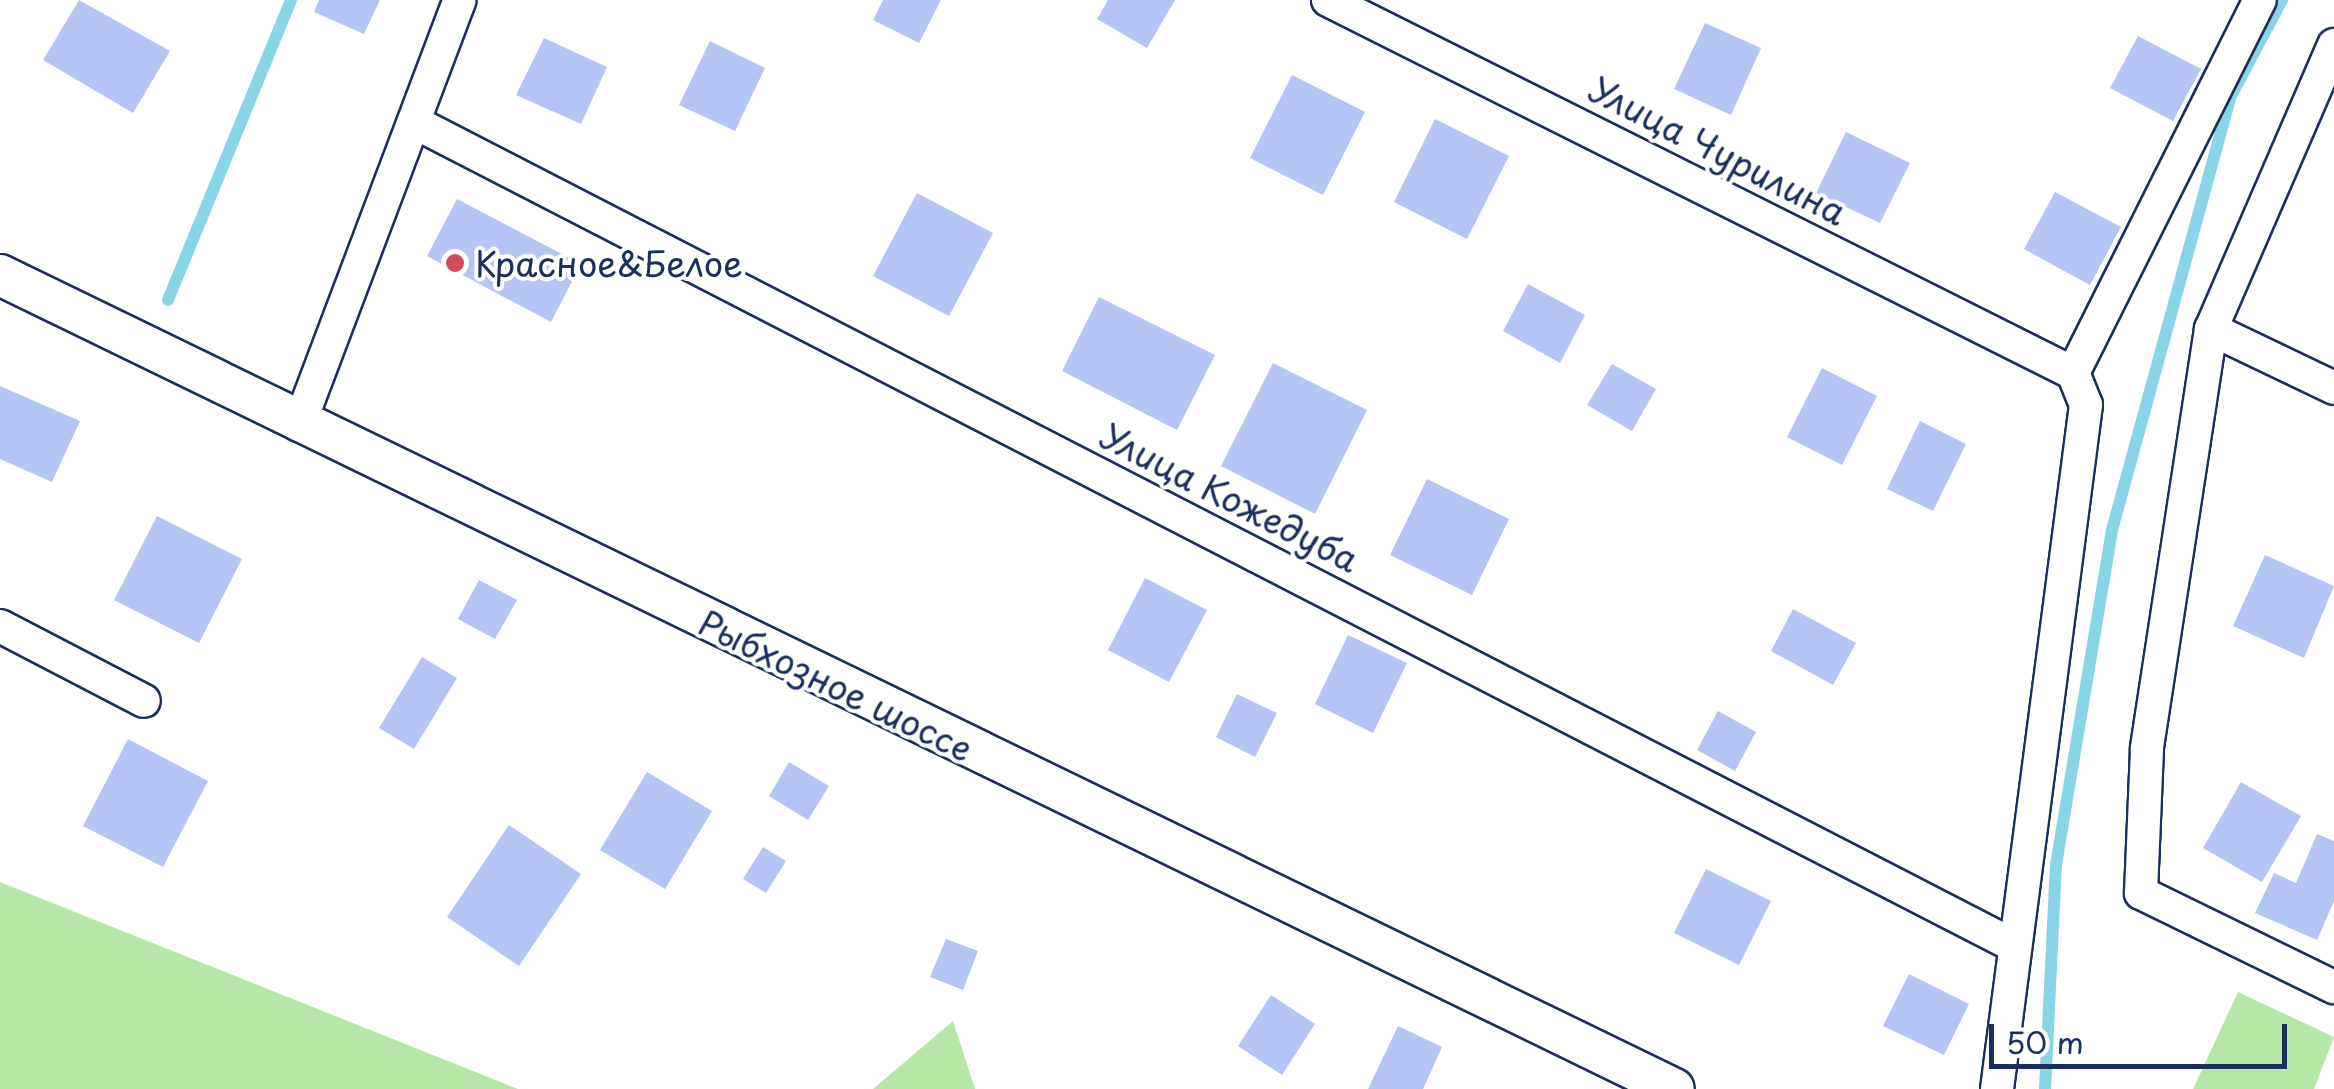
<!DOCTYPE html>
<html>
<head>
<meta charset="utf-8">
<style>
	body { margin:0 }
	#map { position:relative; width:2334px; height:1089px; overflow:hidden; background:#fff; font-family:"Playpen Sans",sans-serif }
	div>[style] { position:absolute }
	.green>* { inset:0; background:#b6e7a6 }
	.stream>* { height:12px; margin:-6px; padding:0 6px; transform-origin:6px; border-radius:6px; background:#88d5e7 }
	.building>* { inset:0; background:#b4c4f4 }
	.roads { filter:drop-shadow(2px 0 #1b2f5e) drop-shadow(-2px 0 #1b2f5e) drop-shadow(0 2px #1b2f5e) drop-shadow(0 -2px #1b2f5e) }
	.minor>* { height:32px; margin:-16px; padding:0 16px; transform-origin:16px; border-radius:16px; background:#fff }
	.tertiary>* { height:40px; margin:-20px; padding:0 20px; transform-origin:20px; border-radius:20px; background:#fff }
	.dots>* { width:28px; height:28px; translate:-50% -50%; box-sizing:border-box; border:5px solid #fff; border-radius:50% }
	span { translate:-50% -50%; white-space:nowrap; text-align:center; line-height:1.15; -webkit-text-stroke:8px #fff; paint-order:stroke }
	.street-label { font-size:35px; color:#1b2f5e }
	.poi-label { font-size:35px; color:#1b2f5e }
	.left { translate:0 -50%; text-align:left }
	.scale { position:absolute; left:1989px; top:1024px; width:298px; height:45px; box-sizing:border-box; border:5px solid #1b2f5e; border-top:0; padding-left:12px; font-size:30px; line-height:35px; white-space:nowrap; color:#1b2f5e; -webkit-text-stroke:8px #fff; paint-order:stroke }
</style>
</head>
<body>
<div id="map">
	<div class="green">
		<div style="clip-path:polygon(0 882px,518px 1089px,0 1089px)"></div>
		<div style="clip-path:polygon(2238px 992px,2334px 1037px,2314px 1089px,2193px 1089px)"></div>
		<div style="clip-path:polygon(953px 1021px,975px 1089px,873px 1089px)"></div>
	</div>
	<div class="stream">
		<div style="left:168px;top:300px;width:324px;rotate:-67.7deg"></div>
		<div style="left:2045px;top:1089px;width:224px;rotate:-87.2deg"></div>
		<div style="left:2056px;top:865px;width:340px;rotate:-80.5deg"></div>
		<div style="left:2112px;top:530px;width:450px;rotate:-74.7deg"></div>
		<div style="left:2231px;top:96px;width:109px;rotate:-62deg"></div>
	</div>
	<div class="building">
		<div style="clip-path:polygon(79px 0,170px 51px,133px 113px,43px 60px)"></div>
		<div style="clip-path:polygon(319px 0,380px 0,364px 34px,314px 12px)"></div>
		<div style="clip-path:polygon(883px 0,941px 0,919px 43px,873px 20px)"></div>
		<div style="clip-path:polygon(1108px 0,1175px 0,1147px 48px,1097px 19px)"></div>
		<div style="clip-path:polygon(1705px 23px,1761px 48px,1731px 115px,1674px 89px)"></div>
		<div style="clip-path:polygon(2138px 36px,2201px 69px,2173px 121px,2110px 88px)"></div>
		<div style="clip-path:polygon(544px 38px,607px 67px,581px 124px,516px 95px)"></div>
		<div style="clip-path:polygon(710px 41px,765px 68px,735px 131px,679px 105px)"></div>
		<div style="clip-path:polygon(1292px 75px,1365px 112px,1323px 195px,1250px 158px)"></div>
		<div style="clip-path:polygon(1435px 119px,1509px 156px,1467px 239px,1394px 202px)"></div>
		<div style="clip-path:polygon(1846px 132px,1910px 163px,1880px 223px,1816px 193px)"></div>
		<div style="clip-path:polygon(2055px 192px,2121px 227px,2090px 285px,2024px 249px)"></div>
		<div style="clip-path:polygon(917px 193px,993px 233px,949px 316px,873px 276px)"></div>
		<div style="clip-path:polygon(457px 199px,581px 264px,551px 322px,427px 256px)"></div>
		<div style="clip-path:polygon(1528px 284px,1585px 315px,1560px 363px,1503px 331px)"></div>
		<div style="clip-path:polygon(1099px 297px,1215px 355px,1177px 430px,1062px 371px)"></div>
		<div style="clip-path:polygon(1273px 363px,1367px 410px,1315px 514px,1221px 466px)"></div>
		<div style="clip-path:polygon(1612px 364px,1656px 389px,1632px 431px,1587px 405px)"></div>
		<div style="clip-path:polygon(1822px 368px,1877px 396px,1842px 465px,1787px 437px)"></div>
		<div style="clip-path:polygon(0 386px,80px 421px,52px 482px,0 459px)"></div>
		<div style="clip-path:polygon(1920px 421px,1966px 444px,1933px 511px,1887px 489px)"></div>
		<div style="clip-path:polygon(1427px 479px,1509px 519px,1472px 595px,1390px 555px)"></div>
		<div style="clip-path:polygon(157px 516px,242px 559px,199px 643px,114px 600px)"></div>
		<div style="clip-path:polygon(2265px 555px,2334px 586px,2304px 658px,2233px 626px)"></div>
		<div style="clip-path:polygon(1145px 578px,1207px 610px,1169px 682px,1108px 650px)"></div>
		<div style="clip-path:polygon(479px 580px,517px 600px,495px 639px,458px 619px)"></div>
		<div style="clip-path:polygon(1793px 609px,1856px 643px,1833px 685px,1771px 651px)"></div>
		<div style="clip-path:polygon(1348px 635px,1407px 663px,1373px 733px,1315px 704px)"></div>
		<div style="clip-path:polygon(422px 657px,457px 678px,414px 749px,379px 728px)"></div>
		<div style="clip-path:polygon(1237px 694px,1277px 713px,1255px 757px,1216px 737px)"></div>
		<div style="clip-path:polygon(1718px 711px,1756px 732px,1735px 771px,1697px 750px)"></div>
		<div style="clip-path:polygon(128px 739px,208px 781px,163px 867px,83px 826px)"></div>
		<div style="clip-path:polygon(789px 762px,829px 786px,808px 820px,769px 796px)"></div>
		<div style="clip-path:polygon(647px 772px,712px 811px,665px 889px,600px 850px)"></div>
		<div style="clip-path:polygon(2241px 782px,2301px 816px,2262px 882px,2203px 848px)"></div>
		<div style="clip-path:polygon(509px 825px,581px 874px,519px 966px,447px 917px)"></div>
		<div style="clip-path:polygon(2317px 834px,2334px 841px,2334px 901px,2317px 940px,2255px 913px,2274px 873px,2296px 883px)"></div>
		<div style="clip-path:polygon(763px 847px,786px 861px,766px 893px,743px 879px)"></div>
		<div style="clip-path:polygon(1706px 869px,1771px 901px,1739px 965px,1674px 933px)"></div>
		<div style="clip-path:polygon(946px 939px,978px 951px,963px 990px,930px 977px)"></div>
		<div style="clip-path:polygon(1909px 974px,1969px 1004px,1944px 1055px,1883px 1026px)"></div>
		<div style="clip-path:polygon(1271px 995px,1315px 1024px,1282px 1075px,1238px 1046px)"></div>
		<div style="clip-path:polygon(1398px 1026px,1442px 1047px,1423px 1089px,1368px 1089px)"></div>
	</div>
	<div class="roads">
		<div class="minor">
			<div style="left:1328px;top:0;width:833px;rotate:26.6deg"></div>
			<div style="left:2334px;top:45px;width:309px;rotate:113.4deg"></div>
			<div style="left:2211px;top:329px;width:425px;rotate:98.7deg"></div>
			<div style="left:2147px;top:749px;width:144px;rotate:92.4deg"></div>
			<div style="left:2141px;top:893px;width:215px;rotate:26deg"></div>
			<div style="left:414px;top:122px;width:1794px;rotate:27.24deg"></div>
			<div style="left:2211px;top:329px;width:136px;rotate:25.6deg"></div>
			<div style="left:299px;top:425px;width:454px;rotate:-69.3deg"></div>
			<div style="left:0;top:626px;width:162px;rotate:27.5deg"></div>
			<div style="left:1997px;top:1089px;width:690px;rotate:-82.59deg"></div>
			<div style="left:2086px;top:405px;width:35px;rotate:-112deg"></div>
			<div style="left:2073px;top:373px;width:417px;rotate:-63.4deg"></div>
		</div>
		<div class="tertiary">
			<div style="left:0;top:275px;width:1861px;rotate:25.93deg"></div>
		</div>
	</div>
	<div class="dots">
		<div style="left:455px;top:263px;background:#d1495b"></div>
	</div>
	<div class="street-label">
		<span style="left:1718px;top:150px;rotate:27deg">Улица Чурилина</span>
		<span style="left:1230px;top:497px;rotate:27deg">Улица Кожедуба</span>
		<span style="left:836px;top:685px;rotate:26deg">Рыбхозное шоссе</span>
	</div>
	<div class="poi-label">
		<span class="left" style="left:475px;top:263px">Красное&amp;Белое</span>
	</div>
	<div class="scale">50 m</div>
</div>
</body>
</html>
